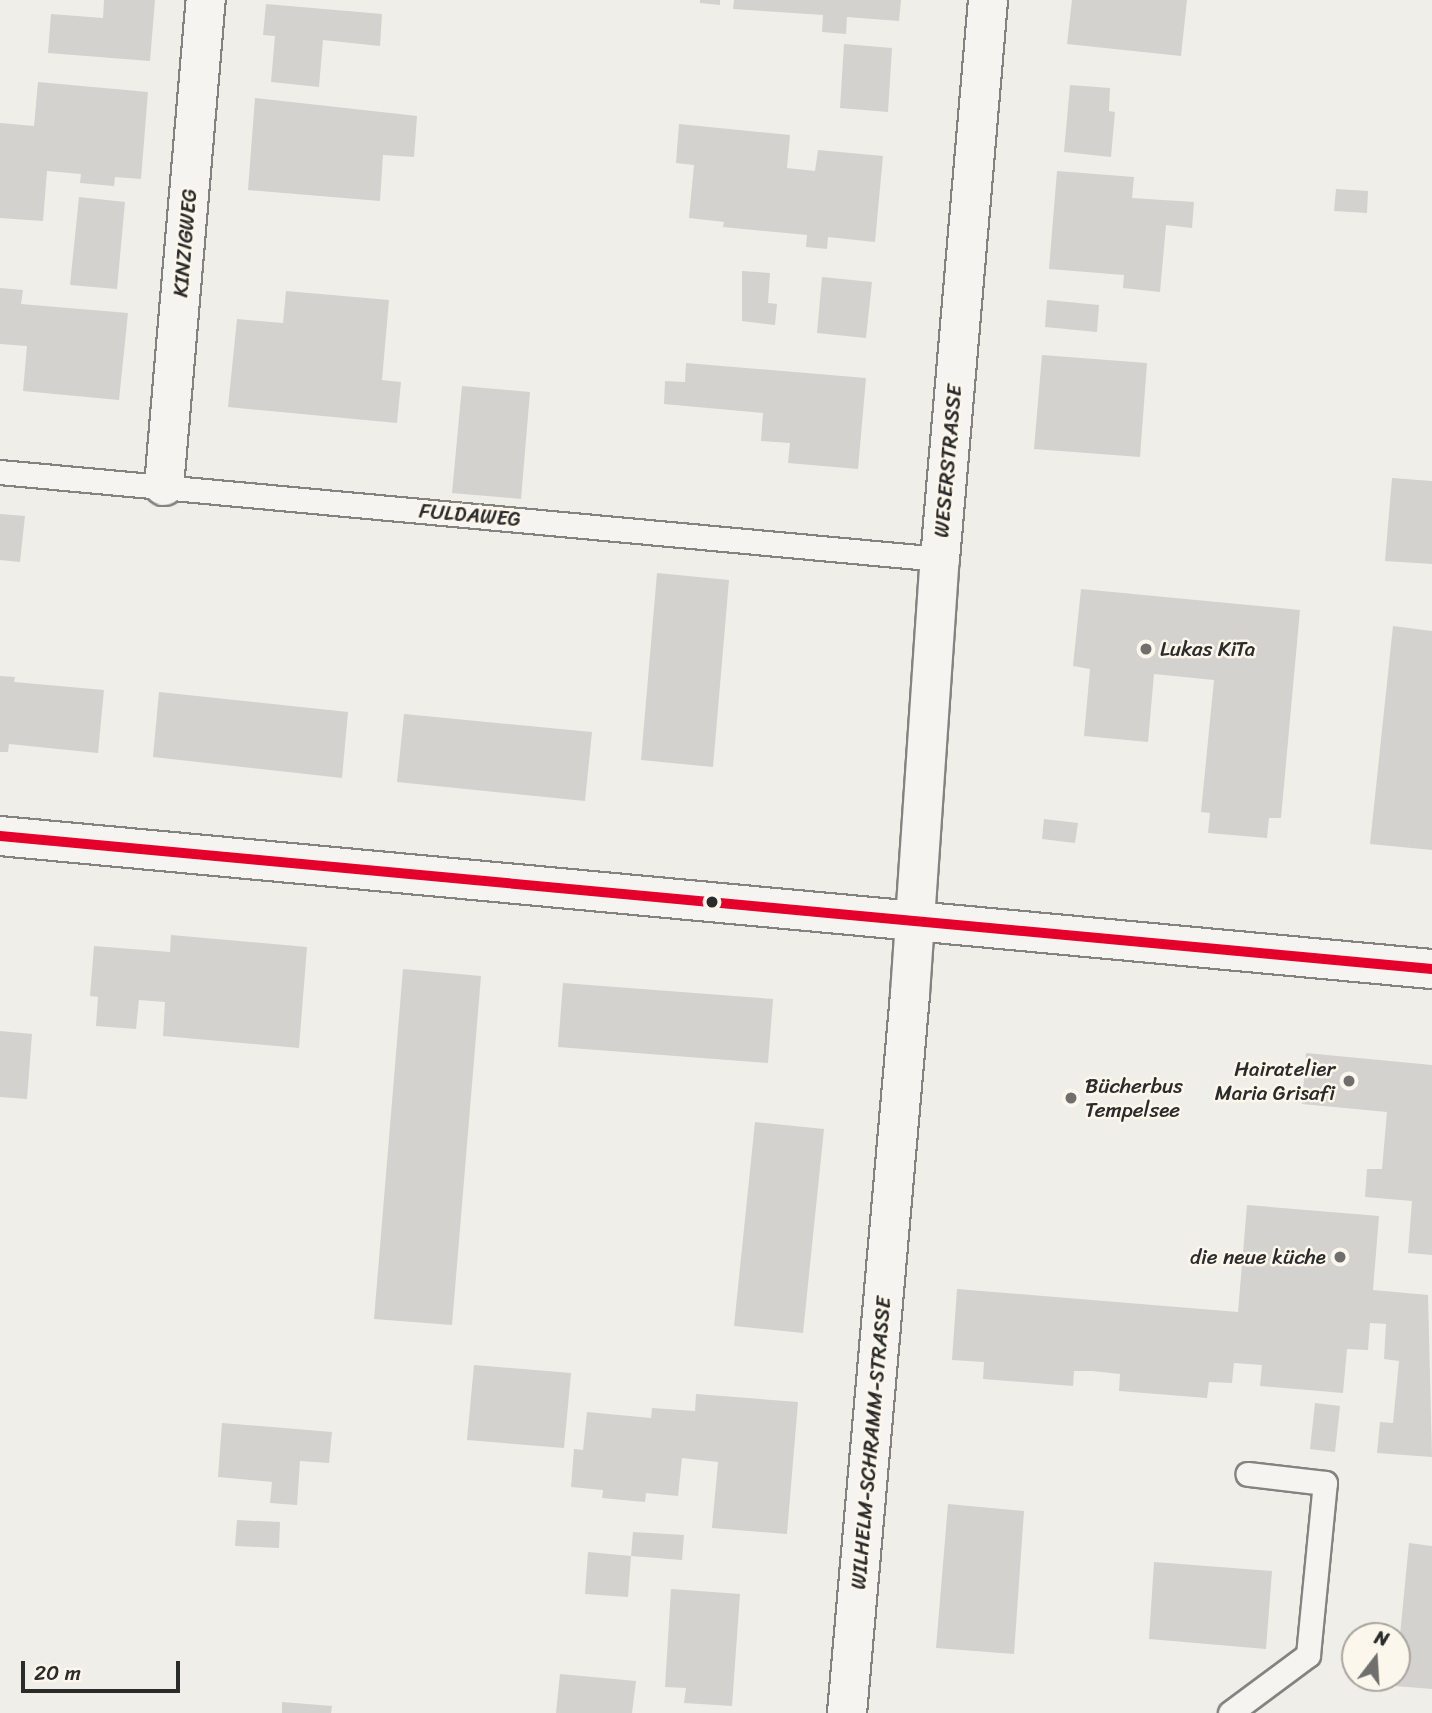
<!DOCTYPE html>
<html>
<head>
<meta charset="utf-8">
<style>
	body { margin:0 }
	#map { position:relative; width:1432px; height:1713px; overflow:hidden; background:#f0eee8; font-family:Sriracha,sans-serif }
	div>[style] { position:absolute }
	.building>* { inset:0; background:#d4d2ce }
	.roads { filter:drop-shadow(2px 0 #848380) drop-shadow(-2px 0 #848380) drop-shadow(0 2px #848380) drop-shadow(0 -2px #848380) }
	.lane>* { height:23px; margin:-11.5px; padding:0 11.5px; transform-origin:11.5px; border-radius:11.5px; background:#f5f4f0 }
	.street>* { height:38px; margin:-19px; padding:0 19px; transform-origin:19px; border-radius:19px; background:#f5f4f0 }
	.secondary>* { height:38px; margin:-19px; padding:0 19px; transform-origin:19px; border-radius:19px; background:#f5f4f0 }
	.bus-1>* { height:10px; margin:-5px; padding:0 5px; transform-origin:5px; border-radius:5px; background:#e4002b }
	.dots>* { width:19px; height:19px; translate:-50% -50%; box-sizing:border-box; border:4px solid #fbf7ec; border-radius:50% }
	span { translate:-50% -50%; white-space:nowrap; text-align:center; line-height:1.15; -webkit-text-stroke:5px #fbf7ec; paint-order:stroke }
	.street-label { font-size:21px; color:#2b2b2b }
	.poi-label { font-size:21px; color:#2b2b2b }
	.left { translate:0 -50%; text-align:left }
	.right { translate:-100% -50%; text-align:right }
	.north { position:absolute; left:1341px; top:1622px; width:70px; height:70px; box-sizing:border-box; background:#fbf7ec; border:2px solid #a8a59f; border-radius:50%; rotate:17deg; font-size:19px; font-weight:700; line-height:28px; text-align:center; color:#2b2b2b }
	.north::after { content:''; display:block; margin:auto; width:24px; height:32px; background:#706f6d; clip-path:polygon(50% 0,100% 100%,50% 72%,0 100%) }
	.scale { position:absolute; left:21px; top:1661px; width:159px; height:32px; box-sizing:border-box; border:4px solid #2b2b2b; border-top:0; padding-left:9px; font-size:21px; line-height:24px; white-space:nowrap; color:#2b2b2b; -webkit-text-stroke:5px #fbf7ec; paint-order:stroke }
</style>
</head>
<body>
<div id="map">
	<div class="building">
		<div style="clip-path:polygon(104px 0,155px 0,150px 61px,48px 53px,51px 14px,103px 18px)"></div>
		<div style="clip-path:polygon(700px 0,720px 0,720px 5px,700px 3px)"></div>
		<div style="clip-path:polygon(734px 0,901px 0,899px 21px,847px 17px,846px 34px,822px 32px,823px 15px,733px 9px)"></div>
		<div style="clip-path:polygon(1072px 0,1187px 0,1181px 56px,1067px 44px)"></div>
		<div style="clip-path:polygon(266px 4px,382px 14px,380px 46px,323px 40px,319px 87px,271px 82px,275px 36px,263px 35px)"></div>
		<div style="clip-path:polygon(844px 44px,892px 48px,888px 112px,840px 108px)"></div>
		<div style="clip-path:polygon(38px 82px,148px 92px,141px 179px,115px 177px,114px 186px,80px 183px,81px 174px,47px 171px,43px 221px,0 218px,0 123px,34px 126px)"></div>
		<div style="clip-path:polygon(1070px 85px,1110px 88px,1109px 111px,1115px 112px,1111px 157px,1064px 152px)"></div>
		<div style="clip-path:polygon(255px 98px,417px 116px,414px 157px,383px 155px,380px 201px,248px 190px)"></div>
		<div style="clip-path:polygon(679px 124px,790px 135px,787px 168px,815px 171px,818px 150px,883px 156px,875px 242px,828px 237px,827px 249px,806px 247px,807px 235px,723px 227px,724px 222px,689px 218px,694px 165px,676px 163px)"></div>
		<div style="clip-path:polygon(1057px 171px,1134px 177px,1132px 198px,1194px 202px,1192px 228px,1166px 225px,1160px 292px,1123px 288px,1124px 275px,1049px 269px)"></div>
		<div style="clip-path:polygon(1336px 189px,1368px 191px,1367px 213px,1334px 211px)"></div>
		<div style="clip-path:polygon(79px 197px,125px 202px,117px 289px,70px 285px)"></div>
		<div style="clip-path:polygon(742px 271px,770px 273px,768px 303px,777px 304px,775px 325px,742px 321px)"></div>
		<div style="clip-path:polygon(822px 277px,872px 282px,866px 338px,817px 333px)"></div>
		<div style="clip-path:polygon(0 288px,23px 290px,21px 304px,128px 313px,119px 400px,23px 391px,27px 346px,0 344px)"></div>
		<div style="clip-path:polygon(286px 291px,389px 300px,382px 380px,401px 382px,397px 423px,228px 407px,237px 319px,283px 323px)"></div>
		<div style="clip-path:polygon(1047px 300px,1099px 305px,1097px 332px,1045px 327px)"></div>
		<div style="clip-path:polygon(1042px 355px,1147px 363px,1140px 457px,1034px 449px)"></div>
		<div style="clip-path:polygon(686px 363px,866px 378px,858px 469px,788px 463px,790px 443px,761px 441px,763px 413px,664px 404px,665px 381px,685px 382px)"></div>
		<div style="clip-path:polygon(462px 386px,530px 392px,521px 499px,452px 493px)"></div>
		<div style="clip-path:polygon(1392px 478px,1432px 481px,1432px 564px,1385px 561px)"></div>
		<div style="clip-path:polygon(0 514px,25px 516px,20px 562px,0 560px)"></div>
		<div style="clip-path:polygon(657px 573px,729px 580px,713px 767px,641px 760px)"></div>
		<div style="clip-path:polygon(1081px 589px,1300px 610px,1281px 818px,1269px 818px,1267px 838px,1208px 833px,1210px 813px,1201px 812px,1214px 680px,1154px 674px,1148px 742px,1084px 736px,1090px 669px,1073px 666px)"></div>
		<div style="clip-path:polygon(1393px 626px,1432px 631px,1432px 850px,1370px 844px)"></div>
		<div style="clip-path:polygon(0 676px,15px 677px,14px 682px,104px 690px,98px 753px,9px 744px,8px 752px,0 752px)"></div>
		<div style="clip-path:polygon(159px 692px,348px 712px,342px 778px,153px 757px)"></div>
		<div style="clip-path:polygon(404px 714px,592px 732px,585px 801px,397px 782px)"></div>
		<div style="clip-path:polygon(1044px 819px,1078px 823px,1075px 843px,1042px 839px)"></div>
		<div style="clip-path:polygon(171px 935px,307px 947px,299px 1048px,163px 1036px,165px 1002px,139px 1000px,136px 1029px,96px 1026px,98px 997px,90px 996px,94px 946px,170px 952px)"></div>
		<div style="clip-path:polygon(403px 969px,481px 976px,452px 1325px,374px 1319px)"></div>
		<div style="clip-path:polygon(563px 983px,773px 999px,768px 1063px,558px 1047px)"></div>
		<div style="clip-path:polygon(0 1031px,32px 1034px,27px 1099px,0 1097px)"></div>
		<div style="clip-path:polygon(1306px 1053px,1432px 1065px,1432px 1255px,1408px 1253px,1412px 1201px,1365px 1197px,1367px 1169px,1382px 1169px,1387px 1112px,1302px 1104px)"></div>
		<div style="clip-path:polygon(755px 1122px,824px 1129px,803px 1333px,734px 1326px)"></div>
		<div style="clip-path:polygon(1247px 1205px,1379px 1216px,1373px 1290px,1428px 1295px,1432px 1457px,1377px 1453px,1380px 1422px,1393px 1423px,1399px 1361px,1384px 1359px,1386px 1324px,1370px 1323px,1368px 1350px,1347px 1349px,1343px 1393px,1260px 1386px,1262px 1365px,1234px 1363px,1232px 1383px,1209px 1382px,1207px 1398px,1119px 1391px,1120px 1374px,1092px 1371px,1074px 1371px,1073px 1386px,983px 1379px,984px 1362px,952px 1360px,957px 1289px,1238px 1312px)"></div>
		<div style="clip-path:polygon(474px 1365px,571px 1373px,564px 1448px,467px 1440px)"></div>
		<div style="clip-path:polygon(696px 1394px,798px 1402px,787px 1534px,712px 1528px,718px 1462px,682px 1458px,678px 1496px,646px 1493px,645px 1502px,602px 1498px,603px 1490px,571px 1487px,574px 1449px,583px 1450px,587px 1412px,651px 1418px,652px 1408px,695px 1411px)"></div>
		<div style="clip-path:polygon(1315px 1403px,1340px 1406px,1335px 1452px,1310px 1449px)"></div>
		<div style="clip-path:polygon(222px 1423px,332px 1432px,329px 1463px,300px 1461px,297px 1505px,270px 1503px,272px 1482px,218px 1477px)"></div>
		<div style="clip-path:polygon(948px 1504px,1024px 1511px,1014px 1654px,936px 1648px)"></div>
		<div style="clip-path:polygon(237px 1520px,280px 1522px,279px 1548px,235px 1546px)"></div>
		<div style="clip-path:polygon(633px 1532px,684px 1535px,682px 1560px,631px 1556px)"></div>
		<div style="clip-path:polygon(1409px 1543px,1432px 1546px,1432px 1689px,1395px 1686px)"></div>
		<div style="clip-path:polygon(588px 1552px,631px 1556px,628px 1597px,585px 1594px)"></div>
		<div style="clip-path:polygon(1154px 1562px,1272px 1571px,1266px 1649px,1149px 1639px)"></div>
		<div style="clip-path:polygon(671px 1589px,740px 1594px,732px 1706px,684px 1703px,686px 1688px,665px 1687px)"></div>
		<div style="clip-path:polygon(560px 1674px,636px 1681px,632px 1713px,556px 1713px)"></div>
		<div style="clip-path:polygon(282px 1702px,332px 1706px,331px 1713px,282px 1713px)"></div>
	</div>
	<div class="roads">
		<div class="lane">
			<div style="left:0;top:472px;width:944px;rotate:5.29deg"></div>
			<div style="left:1230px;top:1713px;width:97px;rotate:-36.6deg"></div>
			<div style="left:1308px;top:1655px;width:173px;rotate:-84.4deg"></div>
			<div style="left:1325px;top:1483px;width:78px;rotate:-173.3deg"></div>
		</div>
		<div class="street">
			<div style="left:164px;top:486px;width:488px;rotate:-85.1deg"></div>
			<div style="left:847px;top:1713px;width:722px;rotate:-84.99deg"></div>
			<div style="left:910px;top:994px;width:436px;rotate:-86.1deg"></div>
			<div style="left:940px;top:559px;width:561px;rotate:-85.09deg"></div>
		</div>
		<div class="secondary">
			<div style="left:0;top:836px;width:1438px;rotate:5.31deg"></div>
		</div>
	</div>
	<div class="bus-1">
		<div style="left:0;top:836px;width:1438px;rotate:5.31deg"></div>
	</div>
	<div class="dots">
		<div style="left:1146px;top:649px;background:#706f6d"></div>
		<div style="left:712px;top:902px;background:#2b2b2b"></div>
		<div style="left:1349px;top:1081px;background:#706f6d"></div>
		<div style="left:1071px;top:1098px;background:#706f6d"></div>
		<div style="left:1340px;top:1257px;background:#706f6d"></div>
	</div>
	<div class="street-label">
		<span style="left:185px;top:243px;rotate:-85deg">KINZIGWEG</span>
		<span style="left:948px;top:461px;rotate:-85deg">WESERSTRASSE</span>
		<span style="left:470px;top:515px;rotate:5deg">FULDAWEG</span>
		<span style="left:871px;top:1443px;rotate:-85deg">WILHELM-SCHRAMM-STRASSE</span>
	</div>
	<div class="poi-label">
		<span class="left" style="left:1160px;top:649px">Lukas KiTa</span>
		<span class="right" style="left:1335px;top:1081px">Hairatelier<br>Maria Grisafi</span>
		<span class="left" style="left:1085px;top:1098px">Bücherbus<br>Tempelsee</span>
		<span class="right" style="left:1326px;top:1257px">die neue küche</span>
	</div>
	<div class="north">N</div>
	<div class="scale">20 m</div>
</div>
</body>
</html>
